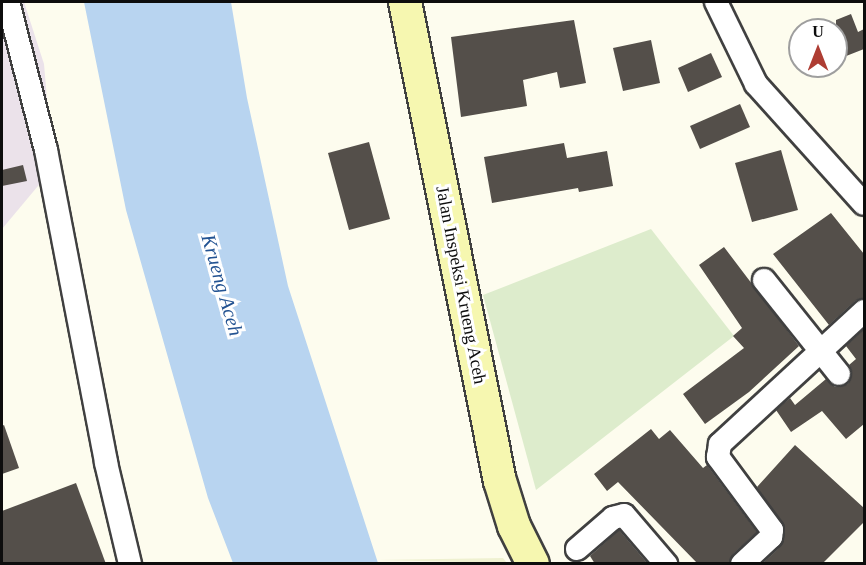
<!DOCTYPE html>
<html>
<head>
<meta charset="utf-8">
<style>
	body { margin:0 }
	#map { position:relative; width:866px; height:565px; overflow:hidden; background:#fdfcee; font-family:Georgia,serif }
	div>[style] { position:absolute }
	.industrial>* { inset:0; background:#ebe2ea }
	.farmland>* { inset:0; background:#eff1d1 }
	.pitch>* { inset:0; background:#ddeccc }
	.water>* { inset:0; background:#b8d4f0 }
	.building>* { inset:0; background:#544f4a }
	.roads { filter:drop-shadow(2px 0 #404040) drop-shadow(-2px 0 #404040) drop-shadow(0 2px #404040) drop-shadow(0 -2px #404040) }
	.street>* { height:22px; margin:-11px; padding:0 11px; transform-origin:11px; border-radius:11px; background:#fff }
	.secondary>* { height:32px; margin:-16px; padding:0 16px; transform-origin:16px; border-radius:16px; background:#f6f7b0 }
	span { translate:-50% -50%; white-space:nowrap; text-align:center; line-height:1.15; -webkit-text-stroke:6px #fff; paint-order:stroke }
	.street-label { font-size:18px; color:#0d0d0d }
	.water-label { font-size:20px; color:#235392; font-style:italic }
	.frame { position:absolute; inset:0; border:3px solid #0d0d0d; pointer-events:none }
	.north { position:absolute; left:788px; top:18px; width:60px; height:60px; box-sizing:border-box; background:#fff; border:2px solid #9e9e9e; border-radius:50%; rotate:0deg; font-size:16px; font-weight:700; line-height:24px; text-align:center; color:#0d0d0d }
	.north::after { content:''; display:block; margin:auto; width:21px; height:27px; background:#ae3d33; clip-path:polygon(50% 0,100% 100%,50% 72%,0 100%) }
</style>
</head>
<body>
<div id="map">
	<div class="industrial">
		<div style="clip-path:polygon(2px 2px,24px 2px,44px 64px,53px 168px,2px 229px)"></div>
	</div>
	<div class="farmland">
		<div style="clip-path:polygon(503px 558px,507px 563px,377px 560px)"></div>
	</div>
	<div class="pitch">
		<div style="clip-path:polygon(651px 229px,734px 336px,536px 490px,483px 295px)"></div>
	</div>
	<div class="water">
		<div style="clip-path:polygon(84px 2px,231px 2px,247px 98px,288px 286px,378px 563px,233px 563px,208px 498px,126px 210px)"></div>
	</div>
	<div class="building">
		<div style="clip-path:polygon(851px 14px,858px 32px,864px 29px,864px 49px,836px 60px,836px 20px)"></div>
		<div style="clip-path:polygon(574px 20px,586px 83px,560px 88px,557px 72px,523px 80px,527px 106px,461px 117px,451px 37px)"></div>
		<div style="clip-path:polygon(651px 40px,660px 83px,623px 91px,613px 48px)"></div>
		<div style="clip-path:polygon(711px 53px,722px 77px,688px 92px,678px 68px)"></div>
		<div style="clip-path:polygon(740px 104px,750px 127px,700px 149px,690px 126px)"></div>
		<div style="clip-path:polygon(369px 142px,390px 219px,349px 230px,328px 153px)"></div>
		<div style="clip-path:polygon(564px 143px,567px 158px,607px 151px,613px 186px,579px 192px,578px 188px,492px 203px,484px 157px)"></div>
		<div style="clip-path:polygon(781px 150px,798px 210px,752px 222px,735px 163px)"></div>
		<div style="clip-path:polygon(23px 165px,27px 181px,2px 186px,2px 170px)"></div>
		<div style="clip-path:polygon(831px 213px,864px 254px,864px 298px,855px 301px,829px 325px,773px 254px)"></div>
		<div style="clip-path:polygon(724px 247px,799px 346px,749px 392px,705px 424px,683px 394px,744px 348px,733px 336px,742px 328px,699px 265px)"></div>
		<div style="clip-path:polygon(864px 329px,864px 424px,846px 439px,822px 411px,791px 432px,776px 410px,790px 398px,795px 405px,826px 379px,835px 387px,848px 384px,852px 373px,849px 365px,856px 359px,846px 346px)"></div>
		<div style="clip-path:polygon(4px 425px,19px 468px,2px 474px,2px 426px)"></div>
		<div style="clip-path:polygon(651px 429px,659px 439px,670px 430px,703px 468px,707px 465px,757px 532px,733px 554px,729px 564px,698px 564px,618px 482px,607px 491px,594px 474px)"></div>
		<div style="clip-path:polygon(795px 445px,864px 508px,864px 522px,822px 564px,762px 564px,781px 546px,785px 531px,757px 487px)"></div>
		<div style="clip-path:polygon(76px 483px,106px 564px,2px 564px,2px 511px)"></div>
		<div style="clip-path:polygon(619px 530px,648px 564px,595px 564px,590px 556px)"></div>
	</div>
	<div class="roads">
		<div class="street">
			<div style="left:8px;top:2px;width:153px;rotate:75.6deg"></div>
			<div style="left:46px;top:150px;width:319px;rotate:79.1deg"></div>
			<div style="left:106px;top:463px;width:104px;rotate:76.6deg"></div>
			<div style="left:716px;top:2px;width:91px;rotate:64deg"></div>
			<div style="left:756px;top:84px;width:161px;rotate:48deg"></div>
			<div style="left:764px;top:280px;width:120px;rotate:51.4deg"></div>
			<div style="left:577px;top:549px;width:48px;rotate:-40.7deg"></div>
			<div style="left:613px;top:518px;width:11px;rotate:-15deg"></div>
			<div style="left:624px;top:515px;width:65px;rotate:49.4deg"></div>
			<div style="left:742px;top:564px;width:40px;rotate:-43deg"></div>
			<div style="left:771px;top:537px;width:7px;rotate:-82deg"></div>
			<div style="left:772px;top:530px;width:91px;rotate:-126.5deg"></div>
			<div style="left:718px;top:457px;width:13px;rotate:-81deg"></div>
			<div style="left:720px;top:444px;width:196px;rotate:-42.7deg"></div>
		</div>
		<div class="secondary">
			<div style="left:405px;top:2px;width:488px;rotate:78.8deg"></div>
			<div style="left:500px;top:481px;width:47px;rotate:72.7deg"></div>
			<div style="left:514px;top:526px;width:42px;rotate:63.4deg"></div>
		</div>
	</div>
	<div class="street-label">
		<span style="left:461px;top:285px;rotate:79deg">Jalan Inspeksi Krueng Aceh</span>
	</div>
	<div class="water-label">
		<span style="left:222px;top:285px;rotate:74deg">Krueng Aceh</span>
	</div>
	<div class="frame"></div>
	<div class="north">U</div>
</div>
</body>
</html>
